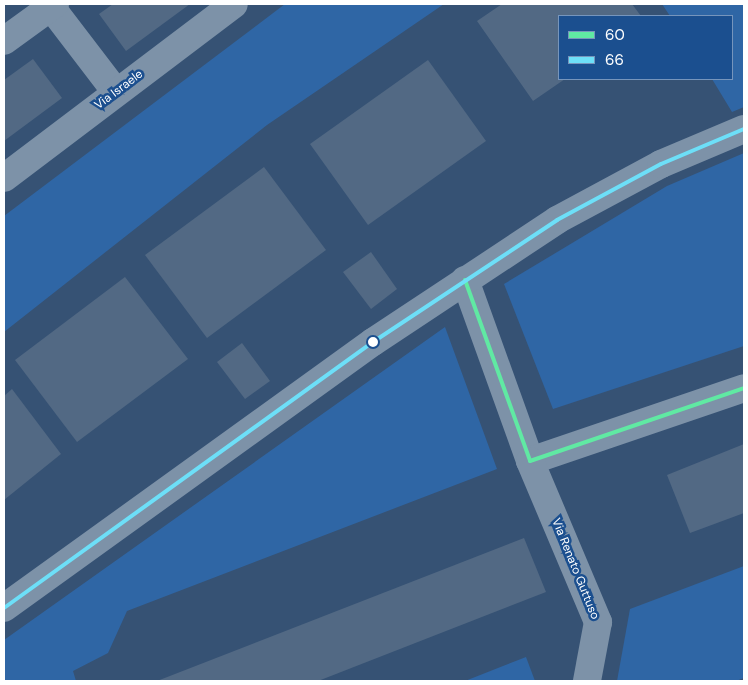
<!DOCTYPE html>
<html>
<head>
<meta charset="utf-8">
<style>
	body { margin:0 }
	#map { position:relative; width:748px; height:685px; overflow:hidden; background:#365274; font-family:"DM Sans",sans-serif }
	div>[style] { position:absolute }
	.green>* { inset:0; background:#2f66a5 }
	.building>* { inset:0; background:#526984 }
	.minor>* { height:28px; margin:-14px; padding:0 14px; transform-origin:14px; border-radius:14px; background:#7d92a8 }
	.bus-1>* { height:4px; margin:-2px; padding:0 2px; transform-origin:2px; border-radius:2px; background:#60e9a3 }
	.bus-2>* { height:4px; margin:-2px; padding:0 2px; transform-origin:2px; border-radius:2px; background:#6ddff8 }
	.dots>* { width:14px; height:14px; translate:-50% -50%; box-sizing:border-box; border:2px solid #1b4f8f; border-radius:50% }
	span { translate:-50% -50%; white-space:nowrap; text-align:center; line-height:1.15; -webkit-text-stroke:5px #1b4f8f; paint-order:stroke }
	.street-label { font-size:12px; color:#fff }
	.frame { position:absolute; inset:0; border:5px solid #fff; pointer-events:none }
	.legend { position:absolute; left:558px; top:15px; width:175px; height:65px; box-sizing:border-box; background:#1b4f8f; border:1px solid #7695bc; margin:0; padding:6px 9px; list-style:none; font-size:15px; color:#fff }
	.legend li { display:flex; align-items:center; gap:10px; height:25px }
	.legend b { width:25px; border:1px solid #7695bc }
</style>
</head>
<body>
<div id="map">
	<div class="green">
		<div style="clip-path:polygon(285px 4px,444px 4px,267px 125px,4px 332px,4px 216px)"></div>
		<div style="clip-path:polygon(662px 4px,744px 4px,744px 107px,732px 112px,712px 79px,732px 79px,732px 16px,670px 16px)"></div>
		<div style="clip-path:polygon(744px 153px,744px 346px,553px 409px,504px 284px,667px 186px)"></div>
		<div style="clip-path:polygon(445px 327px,497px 469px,127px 611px,108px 653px,73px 671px,76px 681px,4px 681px,4px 640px)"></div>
		<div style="clip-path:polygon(744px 566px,744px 678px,736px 681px,617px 681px,630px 609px)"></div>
		<div style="clip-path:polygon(526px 657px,535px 681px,465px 681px)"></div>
	</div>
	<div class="building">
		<div style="clip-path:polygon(113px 4px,190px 4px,126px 51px,99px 14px)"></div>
		<div style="clip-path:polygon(502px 4px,632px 4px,641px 16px,559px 16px,559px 79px,565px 79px,533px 101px,477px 21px)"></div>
		<div style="clip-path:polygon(33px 59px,62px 98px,4px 141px,4px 80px)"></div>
		<div style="clip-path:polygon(428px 60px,486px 141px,368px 225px,310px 144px)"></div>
		<div style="clip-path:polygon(264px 167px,326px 250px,207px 338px,145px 255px)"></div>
		<div style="clip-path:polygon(371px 252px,397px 289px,371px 309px,343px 272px)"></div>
		<div style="clip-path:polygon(125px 277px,188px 359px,77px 442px,15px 360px)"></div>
		<div style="clip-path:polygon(242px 343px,270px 381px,245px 399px,217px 362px)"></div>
		<div style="clip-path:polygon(12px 389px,61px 454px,4px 500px,4px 396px)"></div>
		<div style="clip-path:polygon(744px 444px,744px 513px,690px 533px,667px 475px)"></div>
		<div style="clip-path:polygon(524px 538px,546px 592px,318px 681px,157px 681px)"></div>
	</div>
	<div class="minor">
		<div style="left:51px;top:7px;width:107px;rotate:52.6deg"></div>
		<div style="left:4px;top:41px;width:63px;rotate:-36deg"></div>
		<div style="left:4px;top:178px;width:288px;rotate:-37.1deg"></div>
		<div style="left:465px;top:280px;width:192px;rotate:70.2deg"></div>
		<div style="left:530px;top:461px;width:226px;rotate:-18.8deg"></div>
		<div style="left:530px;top:461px;width:175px;rotate:67.1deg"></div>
		<div style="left:598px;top:622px;width:60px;rotate:100.6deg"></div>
		<div style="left:4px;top:608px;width:455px;rotate:-35.8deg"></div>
		<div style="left:373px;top:342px;width:221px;rotate:-33.5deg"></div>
		<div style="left:557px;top:220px;width:118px;rotate:-28.3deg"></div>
		<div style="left:661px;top:164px;width:90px;rotate:-22.9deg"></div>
	</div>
	<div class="bus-1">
		<div style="left:465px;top:280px;width:192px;rotate:70.2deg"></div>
		<div style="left:530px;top:461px;width:226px;rotate:-18.8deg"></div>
	</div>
	<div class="bus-2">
		<div style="left:4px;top:608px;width:455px;rotate:-35.8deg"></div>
		<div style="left:373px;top:342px;width:221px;rotate:-33.5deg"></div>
		<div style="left:557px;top:220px;width:118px;rotate:-28.3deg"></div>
		<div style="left:661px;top:164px;width:90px;rotate:-22.9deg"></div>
	</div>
	<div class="dots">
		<div style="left:373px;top:342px;background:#fff"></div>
	</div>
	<div class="street-label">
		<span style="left:119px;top:90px;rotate:-37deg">Via Israele</span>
		<span style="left:575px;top:569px;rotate:68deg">Via Renato Guttuso</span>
	</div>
	<div class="frame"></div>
	<ul class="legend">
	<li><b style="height:6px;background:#60e9a3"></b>60</li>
	<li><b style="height:6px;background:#6ddff8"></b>66</li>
	</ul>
</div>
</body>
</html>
